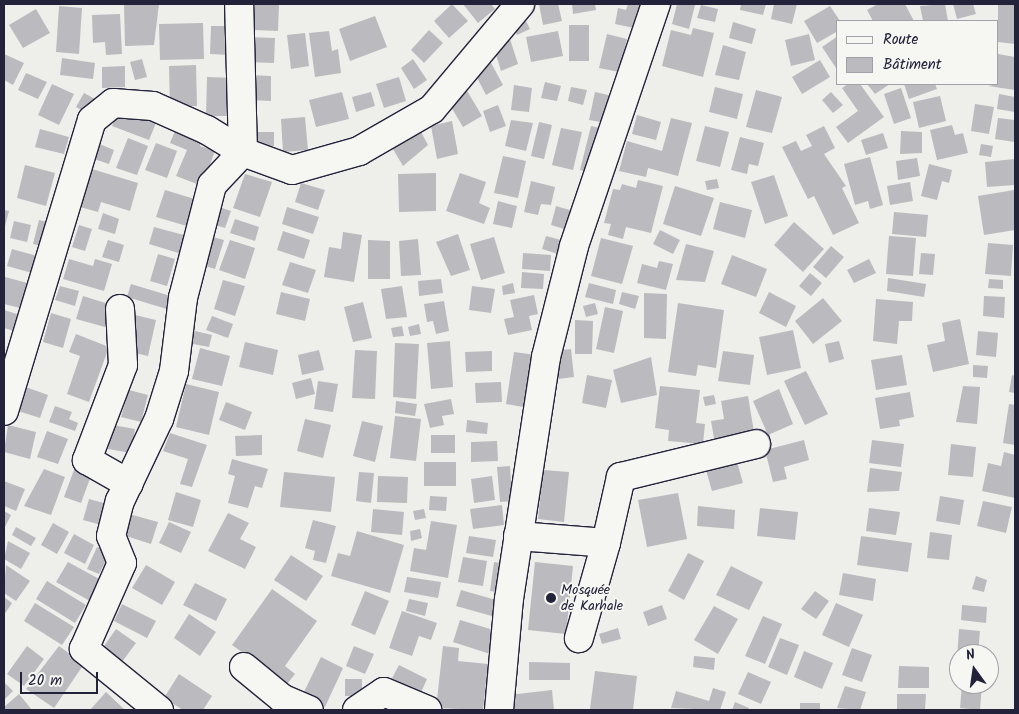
<!DOCTYPE html>
<html>
<head>
<meta charset="utf-8">
<style>
	body { margin:0 }
	#map { position:relative; width:1019px; height:714px; overflow:hidden; background:#eeeeeb; font-family:Kalam,sans-serif }
	div>[style] { position:absolute }
	.building>* { inset:0; background:#bbbbbf }
	.roads { filter:drop-shadow(1px 0 #22223b) drop-shadow(-1px 0 #22223b) drop-shadow(0 1px #22223b) drop-shadow(0 -1px #22223b) }
	.minor>* { height:28px; margin:-14px; padding:0 14px; transform-origin:14px; border-radius:14px; background:#f6f6f2 }
	.dots>* { width:14px; height:14px; translate:-50% -50%; box-sizing:border-box; border:2px solid #f6f6f2; border-radius:50% }
	span { translate:-50% -50%; white-space:nowrap; text-align:center; line-height:1.15; -webkit-text-stroke:4px #f6f6f2; paint-order:stroke }
	.poi-label { font-size:14px; color:#22223b }
	.left { translate:0 -50%; text-align:left }
	.frame { position:absolute; inset:0; border:5px solid #22223b; pointer-events:none }
	.legend { position:absolute; left:836px; top:20px; width:162px; height:65px; box-sizing:border-box; background:#f6f6f2; border:1px solid #a1a1a9; margin:0; padding:6px 9px; list-style:none; font-size:15px; color:#22223b }
	.legend li { display:flex; align-items:center; gap:10px; height:25px }
	.legend b { width:25px; border:1px solid #a1a1a9 }
	.north { position:absolute; left:949px; top:644px; width:50px; height:50px; box-sizing:border-box; background:#f6f6f2; border:1px solid #a1a1a9; border-radius:50%; rotate:346deg; font-size:14px; font-weight:700; line-height:20px; text-align:center; color:#22223b }
	.north::after { content:''; display:block; margin:auto; width:18px; height:22px; background:#22223b; clip-path:polygon(50% 0,100% 100%,50% 72%,0 100%) }
	.scale { position:absolute; left:20px; top:672px; width:78px; height:22px; box-sizing:border-box; border:2px solid #22223b; border-top:0; padding-left:6px; font-size:15px; line-height:18px; white-space:nowrap; color:#22223b; -webkit-text-stroke:4px #f6f6f2; paint-order:stroke }
</style>
</head>
<body>
<div id="map">
	<div class="building">
		<div style="clip-path:polygon(124px 4px,159px 4px,154px 45px,125px 46px)"></div>
		<div style="clip-path:polygon(251px 4px,279px 4px,278px 31px,251px 30px)"></div>
		<div style="clip-path:polygon(452px 4px,468px 21px,449px 38px,434px 21px)"></div>
		<div style="clip-path:polygon(463px 4px,491px 4px,495px 9px,478px 23px)"></div>
		<div style="clip-path:polygon(539px 4px,558px 4px,562px 21px,543px 25px)"></div>
		<div style="clip-path:polygon(572px 4px,595px 4px,596px 10px,573px 14px)"></div>
		<div style="clip-path:polygon(628px 4px,645px 4px,639px 29px,615px 24px,618px 8px,626px 10px)"></div>
		<div style="clip-path:polygon(677px 4px,695px 5px,689px 29px,672px 24px)"></div>
		<div style="clip-path:polygon(741px 4px,766px 4px,763px 15px,740px 10px)"></div>
		<div style="clip-path:polygon(774px 4px,797px 4px,792px 24px,771px 19px)"></div>
		<div style="clip-path:polygon(878px 4px,905px 4px,914px 21px,873px 21px,867px 10px)"></div>
		<div style="clip-path:polygon(945px 4px,948px 21px,923px 21px,920px 6px)"></div>
		<div style="clip-path:polygon(953px 4px,973px 4px,976px 14px,957px 19px)"></div>
		<div style="clip-path:polygon(998px 4px,1015px 4px,1015px 44px,998px 42px)"></div>
		<div style="clip-path:polygon(701px 5px,718px 9px,715px 22px,697px 18px)"></div>
		<div style="clip-path:polygon(59px 6px,82px 8px,79px 54px,56px 52px)"></div>
		<div style="clip-path:polygon(830px 6px,840px 21px,838px 31px,817px 43px,804px 21px)"></div>
		<div style="clip-path:polygon(36px 9px,50px 33px,23px 48px,9px 25px)"></div>
		<div style="clip-path:polygon(120px 14px,122px 54px,106px 55px,105px 42px,93px 43px,92px 15px)"></div>
		<div style="clip-path:polygon(523px 15px,530px 29px,517px 35px,511px 21px)"></div>
		<div style="clip-path:polygon(375px 16px,387px 47px,350px 61px,339px 29px)"></div>
		<div style="clip-path:polygon(733px 22px,756px 29px,752px 44px,729px 38px)"></div>
		<div style="clip-path:polygon(203px 23px,204px 59px,160px 60px,159px 24px)"></div>
		<div style="clip-path:polygon(569px 25px,589px 25px,589px 61px,569px 61px)"></div>
		<div style="clip-path:polygon(211px 26px,231px 26px,230px 55px,210px 54px)"></div>
		<div style="clip-path:polygon(693px 28px,714px 33px,703px 77px,662px 66px,671px 30px,691px 35px)"></div>
		<div style="clip-path:polygon(429px 30px,443px 43px,424px 63px,411px 50px)"></div>
		<div style="clip-path:polygon(329px 31px,332px 51px,338px 49px,341px 73px,315px 77px,309px 33px)"></div>
		<div style="clip-path:polygon(558px 31px,563px 56px,531px 62px,526px 37px)"></div>
		<div style="clip-path:polygon(305px 33px,309px 66px,291px 69px,287px 35px)"></div>
		<div style="clip-path:polygon(607px 34px,627px 39px,619px 72px,599px 68px)"></div>
		<div style="clip-path:polygon(809px 34px,815px 60px,791px 66px,785px 40px)"></div>
		<div style="clip-path:polygon(838px 36px,838px 71px,822px 47px)"></div>
		<div style="clip-path:polygon(247px 37px,275px 38px,274px 63px,247px 62px)"></div>
		<div style="clip-path:polygon(510px 39px,518px 64px,501px 71px,493px 45px)"></div>
		<div style="clip-path:polygon(723px 45px,746px 52px,739px 80px,715px 75px)"></div>
		<div style="clip-path:polygon(4px 54px,24px 63px,13px 85px,4px 80px)"></div>
		<div style="clip-path:polygon(998px 54px,1015px 57px,1015px 90px,988px 86px,998px 84px)"></div>
		<div style="clip-path:polygon(62px 58px,95px 63px,93px 79px,60px 75px)"></div>
		<div style="clip-path:polygon(142px 59px,147px 77px,135px 80px,130px 62px)"></div>
		<div style="clip-path:polygon(413px 59px,427px 80px,414px 89px,401px 68px)"></div>
		<div style="clip-path:polygon(820px 60px,830px 77px,802px 94px,792px 77px)"></div>
		<div style="clip-path:polygon(490px 61px,503px 85px,486px 95px,473px 70px)"></div>
		<div style="clip-path:polygon(196px 65px,197px 106px,170px 107px,169px 66px)"></div>
		<div style="clip-path:polygon(125px 66px,125px 87px,102px 88px,102px 67px)"></div>
		<div style="clip-path:polygon(26px 73px,47px 82px,38px 99px,18px 90px)"></div>
		<div style="clip-path:polygon(247px 75px,271px 76px,271px 101px,247px 100px)"></div>
		<div style="clip-path:polygon(207px 77px,235px 78px,234px 116px,206px 116px)"></div>
		<div style="clip-path:polygon(399px 77px,406px 101px,384px 108px,376px 84px)"></div>
		<div style="clip-path:polygon(545px 82px,561px 86px,557px 101px,541px 98px)"></div>
		<div style="clip-path:polygon(52px 84px,74px 94px,59px 125px,38px 115px)"></div>
		<div style="clip-path:polygon(848px 84px,860px 84px,884px 117px,848px 143px,836px 127px,858px 111px,842px 88px)"></div>
		<div style="clip-path:polygon(867px 84px,890px 84px,875px 94px)"></div>
		<div style="clip-path:polygon(904px 84px,935px 84px,937px 89px,909px 99px)"></div>
		<div style="clip-path:polygon(514px 85px,532px 88px,529px 112px,511px 110px)"></div>
		<div style="clip-path:polygon(571px 87px,587px 90px,583px 105px,568px 101px)"></div>
		<div style="clip-path:polygon(715px 87px,743px 94px,737px 119px,709px 112px)"></div>
		<div style="clip-path:polygon(901px 88px,911px 118px,894px 124px,884px 94px)"></div>
		<div style="clip-path:polygon(466px 89px,482px 116px,463px 127px,447px 100px)"></div>
		<div style="clip-path:polygon(756px 90px,782px 97px,772px 133px,746px 127px)"></div>
		<div style="clip-path:polygon(342px 92px,349px 119px,316px 127px,309px 100px)"></div>
		<div style="clip-path:polygon(371px 92px,375px 106px,356px 112px,352px 97px)"></div>
		<div style="clip-path:polygon(595px 92px,617px 97px,611px 124px,589px 120px)"></div>
		<div style="clip-path:polygon(831px 92px,843px 105px,833px 113px,822px 100px)"></div>
		<div style="clip-path:polygon(84px 93px,95px 99px,87px 113px,76px 107px)"></div>
		<div style="clip-path:polygon(999px 94px,1015px 97px,1015px 112px,997px 109px)"></div>
		<div style="clip-path:polygon(940px 96px,946px 121px,919px 128px,913px 102px)"></div>
		<div style="clip-path:polygon(975px 104px,994px 107px,989px 134px,971px 131px)"></div>
		<div style="clip-path:polygon(498px 105px,506px 126px,490px 132px,483px 111px)"></div>
		<div style="clip-path:polygon(134px 110px,158px 118px,149px 140px,112px 126px,117px 114px,130px 119px)"></div>
		<div style="clip-path:polygon(637px 115px,661px 122px,656px 140px,632px 134px)"></div>
		<div style="clip-path:polygon(305px 117px,308px 150px,283px 152px,281px 119px)"></div>
		<div style="clip-path:polygon(671px 118px,692px 123px,678px 176px,648px 168px,646px 177px,619px 171px,627px 141px,662px 151px)"></div>
		<div style="clip-path:polygon(998px 118px,1015px 120px,1015px 142px,995px 139px)"></div>
		<div style="clip-path:polygon(511px 120px,533px 123px,526px 151px,505px 146px)"></div>
		<div style="clip-path:polygon(452px 121px,458px 154px,437px 159px,431px 126px)"></div>
		<div style="clip-path:polygon(539px 122px,552px 125px,544px 159px,531px 156px)"></div>
		<div style="clip-path:polygon(952px 125px,955px 135px,963px 133px,968px 153px,937px 160px,930px 130px)"></div>
		<div style="clip-path:polygon(177px 126px,204px 136px,200px 146px,215px 151px,202px 186px,176px 176px,187px 150px,170px 143px)"></div>
		<div style="clip-path:polygon(591px 126px,605px 129px,594px 173px,580px 170px)"></div>
		<div style="clip-path:polygon(705px 126px,729px 132px,720px 167px,696px 161px)"></div>
		<div style="clip-path:polygon(824px 126px,835px 148px,824px 154px,846px 186px,842px 188px,859px 223px,833px 235px,814px 196px,808px 199px,782px 147px,796px 141px,801px 151px,812px 146px,806px 135px)"></div>
		<div style="clip-path:polygon(419px 128px,428px 145px,403px 166px,390px 144px)"></div>
		<div style="clip-path:polygon(561px 128px,582px 132px,573px 170px,552px 165px)"></div>
		<div style="clip-path:polygon(40px 129px,69px 137px,64px 154px,35px 147px)"></div>
		<div style="clip-path:polygon(901px 131px,922px 132px,922px 153px,900px 154px)"></div>
		<div style="clip-path:polygon(255px 132px,274px 132px,274px 146px,255px 146px)"></div>
		<div style="clip-path:polygon(883px 133px,888px 148px,866px 155px,861px 140px)"></div>
		<div style="clip-path:polygon(740px 137px,764px 143px,758px 166px,749px 164px,747px 174px,731px 170px)"></div>
		<div style="clip-path:polygon(128px 138px,148px 146px,137px 175px,116px 168px)"></div>
		<div style="clip-path:polygon(97px 143px,114px 150px,109px 164px,91px 158px)"></div>
		<div style="clip-path:polygon(156px 143px,177px 151px,167px 178px,145px 170px)"></div>
		<div style="clip-path:polygon(981px 144px,993px 146px,991px 157px,979px 155px)"></div>
		<div style="clip-path:polygon(503px 156px,526px 161px,518px 198px,494px 193px)"></div>
		<div style="clip-path:polygon(870px 157px,883px 205px,870px 209px,868px 201px,855px 205px,844px 164px)"></div>
		<div style="clip-path:polygon(917px 158px,920px 176px,898px 180px,896px 161px)"></div>
		<div style="clip-path:polygon(1015px 159px,1015px 185px,987px 187px,985px 162px)"></div>
		<div style="clip-path:polygon(929px 164px,952px 170px,949px 183px,942px 181px,937px 200px,921px 196px)"></div>
		<div style="clip-path:polygon(25px 165px,55px 173px,46px 206px,17px 198px)"></div>
		<div style="clip-path:polygon(92px 169px,138px 183px,130px 211px,101px 202px,98px 212px,80px 207px)"></div>
		<div style="clip-path:polygon(436px 173px,436px 211px,399px 212px,398px 174px)"></div>
		<div style="clip-path:polygon(460px 173px,486px 182px,479px 203px,490px 208px,484px 224px,446px 211px)"></div>
		<div style="clip-path:polygon(245px 174px,272px 182px,260px 217px,233px 208px)"></div>
		<div style="clip-path:polygon(774px 175px,788px 216px,765px 224px,751px 182px)"></div>
		<div style="clip-path:polygon(717px 179px,719px 188px,707px 190px,705px 181px)"></div>
		<div style="clip-path:polygon(638px 180px,663px 186px,651px 233px,626px 227px,623px 239px,608px 235px,611px 224px,604px 223px,613px 189px,620px 190px,622px 184px,636px 188px)"></div>
		<div style="clip-path:polygon(531px 181px,555px 187px,551px 205px,541px 204px,538px 215px,524px 212px)"></div>
		<div style="clip-path:polygon(910px 182px,913px 201px,890px 205px,887px 186px)"></div>
		<div style="clip-path:polygon(301px 183px,325px 190px,318px 210px,295px 202px)"></div>
		<div style="clip-path:polygon(675px 186px,714px 198px,701px 236px,663px 224px)"></div>
		<div style="clip-path:polygon(165px 190px,198px 200px,190px 227px,156px 217px)"></div>
		<div style="clip-path:polygon(1014px 190px,1015px 230px,984px 235px,978px 196px)"></div>
		<div style="clip-path:polygon(498px 201px,517px 206px,512px 228px,493px 224px)"></div>
		<div style="clip-path:polygon(720px 202px,752px 210px,745px 238px,713px 229px)"></div>
		<div style="clip-path:polygon(213px 205px,231px 211px,225px 228px,208px 223px)"></div>
		<div style="clip-path:polygon(556px 206px,580px 213px,574px 232px,551px 225px)"></div>
		<div style="clip-path:polygon(287px 207px,319px 217px,313px 234px,282px 224px)"></div>
		<div style="clip-path:polygon(4px 210px,9px 211px,4px 230px)"></div>
		<div style="clip-path:polygon(894px 212px,928px 215px,926px 237px,892px 234px)"></div>
		<div style="clip-path:polygon(103px 213px,119px 219px,115px 234px,98px 229px)"></div>
		<div style="clip-path:polygon(235px 219px,259px 227px,255px 241px,230px 233px)"></div>
		<div style="clip-path:polygon(39px 220px,56px 224px,50px 248px,33px 244px)"></div>
		<div style="clip-path:polygon(14px 221px,31px 225px,27px 242px,10px 238px)"></div>
		<div style="clip-path:polygon(794px 222px,824px 249px,803px 272px,774px 245px)"></div>
		<div style="clip-path:polygon(79px 225px,92px 229px,85px 251px,72px 247px)"></div>
		<div style="clip-path:polygon(154px 227px,191px 237px,185px 255px,149px 244px)"></div>
		<div style="clip-path:polygon(660px 230px,680px 240px,673px 254px,653px 244px)"></div>
		<div style="clip-path:polygon(283px 231px,310px 240px,304px 259px,277px 250px)"></div>
		<div style="clip-path:polygon(343px 232px,362px 235px,354px 282px,324px 277px,329px 247px,341px 249px)"></div>
		<div style="clip-path:polygon(458px 234px,470px 270px,451px 276px,436px 242px)"></div>
		<div style="clip-path:polygon(209px 236px,224px 240px,215px 269px,199px 264px)"></div>
		<div style="clip-path:polygon(546px 236px,561px 240px,558px 254px,542px 249px)"></div>
		<div style="clip-path:polygon(889px 236px,916px 238px,913px 276px,886px 274px)"></div>
		<div style="clip-path:polygon(494px 237px,505px 273px,481px 280px,470px 244px)"></div>
		<div style="clip-path:polygon(601px 238px,633px 246px,622px 284px,591px 276px)"></div>
		<div style="clip-path:polygon(418px 239px,421px 275px,401px 276px,399px 241px)"></div>
		<div style="clip-path:polygon(108px 240px,124px 245px,119px 262px,102px 257px)"></div>
		<div style="clip-path:polygon(230px 240px,255px 248px,245px 279px,219px 270px)"></div>
		<div style="clip-path:polygon(368px 240px,390px 241px,390px 279px,368px 279px)"></div>
		<div style="clip-path:polygon(988px 243px,1013px 245px,1011px 276px,985px 274px)"></div>
		<div style="clip-path:polygon(686px 244px,714px 251px,705px 282px,676px 280px)"></div>
		<div style="clip-path:polygon(831px 246px,844px 257px,826px 278px,813px 267px)"></div>
		<div style="clip-path:polygon(12px 249px,37px 256px,32px 273px,7px 266px)"></div>
		<div style="clip-path:polygon(523px 253px,551px 255px,550px 271px,522px 269px)"></div>
		<div style="clip-path:polygon(921px 253px,935px 254px,933px 275px,919px 274px)"></div>
		<div style="clip-path:polygon(158px 254px,175px 259px,167px 286px,150px 281px)"></div>
		<div style="clip-path:polygon(732px 255px,767px 269px,756px 297px,721px 284px)"></div>
		<div style="clip-path:polygon(69px 259px,93px 266px,95px 259px,112px 264px,104px 291px,63px 279px)"></div>
		<div style="clip-path:polygon(869px 259px,876px 273px,854px 283px,847px 270px)"></div>
		<div style="clip-path:polygon(659px 261px,673px 264px,666px 290px,637px 283px,642px 264px,657px 268px)"></div>
		<div style="clip-path:polygon(290px 262px,316px 270px,308px 293px,282px 285px)"></div>
		<div style="clip-path:polygon(522px 272px,544px 274px,543px 289px,521px 288px)"></div>
		<div style="clip-path:polygon(810px 273px,822px 283px,811px 296px,799px 286px)"></div>
		<div style="clip-path:polygon(5px 277px,35px 285px,28px 310px,4px 304px)"></div>
		<div style="clip-path:polygon(888px 278px,926px 284px,924px 297px,887px 291px)"></div>
		<div style="clip-path:polygon(441px 279px,443px 293px,419px 296px,418px 281px)"></div>
		<div style="clip-path:polygon(989px 279px,1003px 280px,1003px 289px,988px 288px)"></div>
		<div style="clip-path:polygon(223px 280px,245px 286px,235px 316px,214px 309px)"></div>
		<div style="clip-path:polygon(513px 283px,515px 293px,503px 295px,502px 286px)"></div>
		<div style="clip-path:polygon(589px 283px,616px 290px,613px 304px,585px 297px)"></div>
		<div style="clip-path:polygon(131px 284px,174px 297px,170px 310px,127px 297px)"></div>
		<div style="clip-path:polygon(60px 286px,79px 291px,75px 306px,55px 300px)"></div>
		<div style="clip-path:polygon(402px 286px,407px 317px,386px 319px,381px 289px)"></div>
		<div style="clip-path:polygon(472px 286px,495px 289px,491px 313px,469px 310px)"></div>
		<div style="clip-path:polygon(281px 292px,310px 299px,305px 321px,276px 314px)"></div>
		<div style="clip-path:polygon(622px 292px,639px 296px,635px 309px,619px 304px)"></div>
		<div style="clip-path:polygon(769px 292px,796px 306px,786px 327px,759px 313px)"></div>
		<div style="clip-path:polygon(644px 293px,667px 294px,666px 339px,644px 338px)"></div>
		<div style="clip-path:polygon(534px 295px,538px 314px,529px 316px,532px 330px,508px 335px,504px 319px,514px 317px,510px 300px)"></div>
		<div style="clip-path:polygon(83px 296px,112px 305px,105px 327px,76px 319px)"></div>
		<div style="clip-path:polygon(984px 296px,1005px 297px,1004px 318px,983px 316px)"></div>
		<div style="clip-path:polygon(823px 298px,842px 321px,813px 344px,795px 321px)"></div>
		<div style="clip-path:polygon(876px 299px,913px 302px,912px 321px,899px 321px,897px 344px,873px 341px)"></div>
		<div style="clip-path:polygon(444px 301px,449px 331px,436px 334px,433px 321px,427px 322px,424px 304px)"></div>
		<div style="clip-path:polygon(363px 302px,372px 338px,353px 342px,344px 307px)"></div>
		<div style="clip-path:polygon(595px 303px,598px 314px,586px 317px,583px 306px)"></div>
		<div style="clip-path:polygon(678px 303px,724px 310px,716px 368px,698px 365px,696px 376px,668px 372px)"></div>
		<div style="clip-path:polygon(605px 307px,623px 311px,614px 353px,596px 349px)"></div>
		<div style="clip-path:polygon(4px 310px,30px 318px,25px 334px,4px 328px)"></div>
		<div style="clip-path:polygon(51px 313px,71px 319px,63px 348px,43px 342px)"></div>
		<div style="clip-path:polygon(135px 315px,156px 320px,148px 356px,126px 351px)"></div>
		<div style="clip-path:polygon(212px 316px,233px 324px,228px 338px,206px 330px)"></div>
		<div style="clip-path:polygon(960px 319px,969px 364px,933px 372px,927px 345px,945px 341px,942px 323px)"></div>
		<div style="clip-path:polygon(575px 320px,593px 321px,592px 354px,575px 354px)"></div>
		<div style="clip-path:polygon(419px 324px,421px 334px,410px 336px,408px 327px)"></div>
		<div style="clip-path:polygon(402px 326px,404px 336px,393px 337px,391px 328px)"></div>
		<div style="clip-path:polygon(191px 330px,212px 335px,209px 347px,188px 343px)"></div>
		<div style="clip-path:polygon(793px 330px,801px 368px,767px 375px,759px 337px)"></div>
		<div style="clip-path:polygon(978px 331px,998px 333px,996px 357px,976px 355px)"></div>
		<div style="clip-path:polygon(76px 334px,109px 347px,89px 402px,67px 394px,80px 356px,69px 352px)"></div>
		<div style="clip-path:polygon(450px 341px,453px 387px,431px 389px,427px 343px)"></div>
		<div style="clip-path:polygon(839px 341px,844px 359px,829px 363px,825px 344px)"></div>
		<div style="clip-path:polygon(245px 342px,278px 350px,273px 375px,239px 367px)"></div>
		<div style="clip-path:polygon(395px 343px,419px 344px,416px 399px,393px 397px)"></div>
		<div style="clip-path:polygon(200px 348px,230px 356px,222px 386px,192px 379px)"></div>
		<div style="clip-path:polygon(571px 349px,574px 377px,558px 379px,554px 351px)"></div>
		<div style="clip-path:polygon(319px 350px,324px 370px,302px 375px,298px 355px)"></div>
		<div style="clip-path:polygon(355px 350px,377px 351px,375px 399px,352px 398px)"></div>
		<div style="clip-path:polygon(492px 351px,492px 371px,466px 372px,465px 352px)"></div>
		<div style="clip-path:polygon(723px 351px,754px 355px,750px 385px,718px 381px)"></div>
		<div style="clip-path:polygon(514px 352px,536px 355px,528px 408px,506px 404px)"></div>
		<div style="clip-path:polygon(902px 355px,907px 385px,876px 390px,871px 360px)"></div>
		<div style="clip-path:polygon(651px 357px,657px 395px,621px 403px,613px 370px)"></div>
		<div style="clip-path:polygon(973px 365px,988px 366px,987px 378px,973px 377px)"></div>
		<div style="clip-path:polygon(806px 371px,828px 414px,805px 425px,784px 381px)"></div>
		<div style="clip-path:polygon(587px 375px,612px 380px,606px 408px,582px 403px)"></div>
		<div style="clip-path:polygon(1012px 375px,1015px 376px,1015px 393px,1009px 392px)"></div>
		<div style="clip-path:polygon(311px 378px,315px 394px,296px 399px,292px 383px)"></div>
		<div style="clip-path:polygon(318px 381px,338px 384px,333px 412px,314px 409px)"></div>
		<div style="clip-path:polygon(501px 382px,502px 402px,476px 403px,475px 383px)"></div>
		<div style="clip-path:polygon(186px 384px,219px 392px,209px 435px,176px 427px)"></div>
		<div style="clip-path:polygon(20px 385px,48px 395px,40px 418px,12px 409px)"></div>
		<div style="clip-path:polygon(660px 386px,700px 390px,696px 423px,705px 424px,703px 444px,668px 441px,669px 430px,655px 428px)"></div>
		<div style="clip-path:polygon(963px 386px,980px 387px,977px 424px,956px 422px)"></div>
		<div style="clip-path:polygon(779px 389px,793px 424px,768px 435px,753px 401px)"></div>
		<div style="clip-path:polygon(129px 390px,148px 395px,141px 422px,121px 417px)"></div>
		<div style="clip-path:polygon(910px 392px,914px 417px,899px 420px,900px 426px,880px 429px,875px 398px)"></div>
		<div style="clip-path:polygon(714px 395px,716px 404px,705px 406px,703px 397px)"></div>
		<div style="clip-path:polygon(748px 396px,755px 438px,715px 444px,711px 421px,724px 419px,721px 401px)"></div>
		<div style="clip-path:polygon(451px 399px,454px 414px,442px 416px,444px 425px,430px 428px,424px 404px)"></div>
		<div style="clip-path:polygon(396px 401px,417px 404px,415px 416px,395px 413px)"></div>
		<div style="clip-path:polygon(226px 402px,252px 412px,245px 430px,219px 420px)"></div>
		<div style="clip-path:polygon(1009px 404px,1015px 405px,1015px 445px,1003px 443px)"></div>
		<div style="clip-path:polygon(55px 406px,72px 412px,69px 419px,78px 423px,75px 431px,49px 422px)"></div>
		<div style="clip-path:polygon(395px 416px,421px 419px,416px 461px,390px 458px)"></div>
		<div style="clip-path:polygon(305px 419px,331px 425px,323px 458px,297px 451px)"></div>
		<div style="clip-path:polygon(467px 420px,488px 423px,487px 434px,466px 432px)"></div>
		<div style="clip-path:polygon(362px 421px,383px 426px,375px 462px,353px 456px)"></div>
		<div style="clip-path:polygon(8px 425px,36px 432px,30px 459px,4px 452px)"></div>
		<div style="clip-path:polygon(113px 425px,135px 429px,131px 453px,108px 449px)"></div>
		<div style="clip-path:polygon(47px 431px,68px 439px,58px 464px,37px 457px)"></div>
		<div style="clip-path:polygon(170px 433px,207px 445px,192px 487px,180px 484px,188px 459px,163px 451px)"></div>
		<div style="clip-path:polygon(262px 435px,262px 455px,236px 456px,235px 436px)"></div>
		<div style="clip-path:polygon(431px 435px,455px 435px,455px 453px,431px 453px)"></div>
		<div style="clip-path:polygon(804px 440px,809px 460px,784px 467px,787px 479px,773px 482px,765px 450px)"></div>
		<div style="clip-path:polygon(872px 440px,904px 444px,901px 467px,869px 463px)"></div>
		<div style="clip-path:polygon(497px 441px,498px 461px,471px 462px,471px 442px)"></div>
		<div style="clip-path:polygon(951px 444px,976px 447px,973px 477px,948px 475px)"></div>
		<div style="clip-path:polygon(1004px 452px,1015px 455px,1015px 498px,982px 491px,988px 463px,1001px 466px)"></div>
		<div style="clip-path:polygon(735px 455px,743px 483px,712px 491px,704px 463px)"></div>
		<div style="clip-path:polygon(232px 459px,268px 469px,262px 488px,255px 486px,248px 508px,228px 503px,235px 476px,228px 474px)"></div>
		<div style="clip-path:polygon(424px 462px,456px 462px,456px 486px,424px 486px)"></div>
		<div style="clip-path:polygon(510px 466px,512px 501px,500px 502px,497px 467px)"></div>
		<div style="clip-path:polygon(75px 467px,92px 473px,81px 503px,64px 497px)"></div>
		<div style="clip-path:polygon(870px 468px,902px 472px,899px 491px,867px 492px)"></div>
		<div style="clip-path:polygon(44px 469px,65px 477px,51px 515px,24px 506px)"></div>
		<div style="clip-path:polygon(543px 470px,569px 472px,564px 522px,538px 519px)"></div>
		<div style="clip-path:polygon(284px 472px,335px 477px,331px 512px,280px 507px)"></div>
		<div style="clip-path:polygon(359px 472px,374px 473px,371px 503px,356px 501px)"></div>
		<div style="clip-path:polygon(378px 476px,408px 477px,407px 503px,377px 502px)"></div>
		<div style="clip-path:polygon(492px 476px,495px 500px,474px 503px,471px 479px)"></div>
		<div style="clip-path:polygon(4px 481px,25px 489px,16px 511px,4px 506px)"></div>
		<div style="clip-path:polygon(176px 492px,201px 500px,193px 527px,168px 520px)"></div>
		<div style="clip-path:polygon(678px 493px,687px 539px,647px 547px,638px 500px)"></div>
		<div style="clip-path:polygon(430px 496px,447px 497px,446px 511px,429px 510px)"></div>
		<div style="clip-path:polygon(940px 496px,964px 500px,960px 525px,936px 521px)"></div>
		<div style="clip-path:polygon(89px 499px,111px 505px,105px 526px,83px 520px)"></div>
		<div style="clip-path:polygon(983px 501px,1012px 507px,1006px 533px,977px 526px)"></div>
		<div style="clip-path:polygon(502px 505px,504px 525px,473px 529px,470px 509px)"></div>
		<div style="clip-path:polygon(698px 506px,735px 510px,734px 529px,697px 526px)"></div>
		<div style="clip-path:polygon(760px 508px,798px 512px,795px 540px,757px 536px)"></div>
		<div style="clip-path:polygon(869px 508px,900px 512px,896px 535px,866px 531px)"></div>
		<div style="clip-path:polygon(373px 509px,404px 512px,402px 535px,371px 532px)"></div>
		<div style="clip-path:polygon(424px 509px,426px 518px,415px 520px,413px 511px)"></div>
		<div style="clip-path:polygon(4px 511px,11px 515px,4px 529px)"></div>
		<div style="clip-path:polygon(228px 513px,249px 523px,240px 539px,256px 547px,245px 569px,208px 551px)"></div>
		<div style="clip-path:polygon(129px 514px,158px 522px,151px 544px,123px 535px)"></div>
		<div style="clip-path:polygon(313px 520px,336px 526px,326px 563px,313px 560px,315px 551px,305px 548px)"></div>
		<div style="clip-path:polygon(431px 521px,457px 525px,448px 578px,410px 571px,414px 548px,426px 550px)"></div>
		<div style="clip-path:polygon(169px 522px,191px 532px,181px 553px,159px 543px)"></div>
		<div style="clip-path:polygon(53px 523px,69px 532px,57px 554px,41px 545px)"></div>
		<div style="clip-path:polygon(16px 527px,36px 538px,31px 546px,12px 535px)"></div>
		<div style="clip-path:polygon(420px 529px,422px 538px,411px 541px,410px 531px)"></div>
		<div style="clip-path:polygon(357px 531px,404px 545px,390px 593px,331px 576px,338px 553px,350px 556px)"></div>
		<div style="clip-path:polygon(930px 532px,952px 535px,949px 560px,927px 558px)"></div>
		<div style="clip-path:polygon(74px 534px,94px 545px,85px 564px,64px 553px)"></div>
		<div style="clip-path:polygon(469px 536px,496px 540px,493px 557px,466px 553px)"></div>
		<div style="clip-path:polygon(861px 536px,912px 543px,908px 572px,857px 565px)"></div>
		<div style="clip-path:polygon(8px 541px,30px 553px,21px 569px,4px 559px)"></div>
		<div style="clip-path:polygon(97px 547px,110px 553px,99px 574px,87px 569px)"></div>
		<div style="clip-path:polygon(688px 553px,704px 561px,684px 600px,668px 591px)"></div>
		<div style="clip-path:polygon(291px 555px,323px 576px,306px 601px,274px 580px)"></div>
		<div style="clip-path:polygon(463px 557px,487px 561px,483px 586px,458px 582px)"></div>
		<div style="clip-path:polygon(68px 562px,101px 580px,90px 601px,56px 582px)"></div>
		<div style="clip-path:polygon(494px 562px,508px 564px,503px 593px,490px 591px)"></div>
		<div style="clip-path:polygon(535px 562px,573px 566px,566px 634px,528px 630px)"></div>
		<div style="clip-path:polygon(6px 565px,30px 581px,16px 601px,4px 593px)"></div>
		<div style="clip-path:polygon(146px 565px,175px 582px,162px 605px,132px 588px)"></div>
		<div style="clip-path:polygon(731px 566px,763px 582px,749px 610px,716px 595px)"></div>
		<div style="clip-path:polygon(843px 573px,876px 579px,873px 601px,839px 595px)"></div>
		<div style="clip-path:polygon(976px 576px,987px 580px,984px 592px,972px 589px)"></div>
		<div style="clip-path:polygon(407px 577px,441px 582px,438px 598px,404px 592px)"></div>
		<div style="clip-path:polygon(47px 581px,86px 605px,75px 623px,36px 599px)"></div>
		<div style="clip-path:polygon(195px 583px,227px 599px,216px 621px,183px 605px)"></div>
		<div style="clip-path:polygon(272px 589px,317px 621px,285px 666px,295px 674px,287px 684px,232px 645px)"></div>
		<div style="clip-path:polygon(461px 590px,503px 602px,499px 618px,456px 606px)"></div>
		<div style="clip-path:polygon(365px 591px,389px 601px,375px 635px,351px 625px)"></div>
		<div style="clip-path:polygon(815px 591px,829px 601px,816px 619px,801px 609px)"></div>
		<div style="clip-path:polygon(4px 597px,12px 603px,4px 615px)"></div>
		<div style="clip-path:polygon(409px 599px,428px 603px,425px 616px,406px 611px)"></div>
		<div style="clip-path:polygon(35px 603px,74px 627px,62px 645px,24px 621px)"></div>
		<div style="clip-path:polygon(836px 603px,863px 615px,849px 647px,822px 635px)"></div>
		<div style="clip-path:polygon(122px 604px,156px 621px,147px 638px,114px 621px)"></div>
		<div style="clip-path:polygon(662px 605px,667px 619px,648px 626px,643px 612px)"></div>
		<div style="clip-path:polygon(962px 605px,987px 607px,986px 623px,961px 620px)"></div>
		<div style="clip-path:polygon(714px 606px,738px 619px,718px 654px,694px 640px)"></div>
		<div style="clip-path:polygon(402px 611px,437px 623px,431px 640px,419px 636px,412px 656px,389px 648px)"></div>
		<div style="clip-path:polygon(189px 614px,216px 632px,200px 656px,174px 638px)"></div>
		<div style="clip-path:polygon(763px 616px,782px 624px,765px 664px,745px 656px)"></div>
		<div style="clip-path:polygon(460px 620px,497px 631px,490px 654px,453px 642px)"></div>
		<div style="clip-path:polygon(618px 628px,621px 639px,602px 644px,599px 634px)"></div>
		<div style="clip-path:polygon(116px 629px,136px 643px,122px 662px,102px 649px)"></div>
		<div style="clip-path:polygon(959px 629px,980px 631px,978px 654px,959px 654px,957px 658px)"></div>
		<div style="clip-path:polygon(780px 638px,799px 645px,787px 675px,768px 667px)"></div>
		<div style="clip-path:polygon(27px 646px,44px 659px,24px 686px,7px 674px)"></div>
		<div style="clip-path:polygon(59px 646px,84px 664px,54px 708px,26px 689px)"></div>
		<div style="clip-path:polygon(354px 646px,374px 654px,365px 674px,346px 666px)"></div>
		<div style="clip-path:polygon(443px 646px,459px 648px,458px 661px,488px 664px,483px 710px,436px 708px)"></div>
		<div style="clip-path:polygon(852px 648px,872px 655px,862px 682px,842px 675px)"></div>
		<div style="clip-path:polygon(804px 651px,833px 663px,822px 689px,794px 677px)"></div>
		<div style="clip-path:polygon(694px 656px,715px 658px,714px 670px,693px 667px)"></div>
		<div style="clip-path:polygon(321px 657px,343px 668px,325px 707px,302px 696px)"></div>
		<div style="clip-path:polygon(529px 662px,570px 663px,570px 680px,529px 680px)"></div>
		<div style="clip-path:polygon(399px 665px,427px 679px,418px 699px,389px 684px)"></div>
		<div style="clip-path:polygon(899px 666px,929px 667px,929px 688px,898px 688px)"></div>
		<div style="clip-path:polygon(595px 671px,637px 676px,633px 710px,590px 709px)"></div>
		<div style="clip-path:polygon(748px 672px,771px 682px,761px 704px,738px 694px)"></div>
		<div style="clip-path:polygon(179px 674px,212px 696px,203px 710px,183px 710px,164px 698px)"></div>
		<div style="clip-path:polygon(345px 679px,362px 679px,362px 696px,345px 696px)"></div>
		<div style="clip-path:polygon(4px 682px,13px 691px,4px 700px)"></div>
		<div style="clip-path:polygon(962px 684px,982px 684px,980px 710px,960px 708px)"></div>
		<div style="clip-path:polygon(845px 686px,866px 692px,860px 710px,837px 708px)"></div>
		<div style="clip-path:polygon(713px 688px,726px 692px,720px 710px,671px 708px,676px 691px,709px 701px)"></div>
		<div style="clip-path:polygon(552px 690px,554px 710px,511px 710px,509px 695px)"></div>
		<div style="clip-path:polygon(106px 692px,125px 710px,90px 710px)"></div>
		<div style="clip-path:polygon(19px 694px,32px 710px,4px 710px,4px 707px)"></div>
		<div style="clip-path:polygon(897px 694px,926px 694px,925px 710px,897px 710px)"></div>
		<div style="clip-path:polygon(735px 702px,749px 708px,748px 710px,732px 710px)"></div>
		<div style="clip-path:polygon(800px 703px,820px 703px,820px 710px,800px 710px)"></div>
	</div>
	<div class="roads">
		<div class="minor">
			<div style="left:120px;top:309px;width:56px;rotate:86.9deg"></div>
			<div style="left:123px;top:365px;width:102px;rotate:110.8deg"></div>
			<div style="left:87px;top:460px;width:48px;rotate:29.7deg"></div>
			<div style="left:4px;top:411px;width:304px;rotate:-73.2deg"></div>
			<div style="left:92px;top:120px;width:27px;rotate:-39deg"></div>
			<div style="left:113px;top:103px;width:40px;rotate:4.3deg"></div>
			<div style="left:153px;top:106px;width:59px;rotate:24deg"></div>
			<div style="left:207px;top:130px;width:42px;rotate:31.4deg"></div>
			<div style="left:243px;top:152px;width:52px;rotate:20.2deg"></div>
			<div style="left:292px;top:170px;width:70px;rotate:-15.8deg"></div>
			<div style="left:359px;top:151px;width:84px;rotate:-29.9deg"></div>
			<div style="left:432px;top:109px;width:137px;rotate:-50deg"></div>
			<div style="left:518px;top:536px;width:88px;rotate:4.5deg"></div>
			<div style="left:606px;top:543px;width:99px;rotate:105.9deg"></div>
			<div style="left:606px;top:543px;width:68px;rotate:-77.2deg"></div>
			<div style="left:621px;top:477px;width:139px;rotate:-13.7deg"></div>
			<div style="left:244px;top:667px;width:50px;rotate:39.4deg"></div>
			<div style="left:283px;top:699px;width:28px;rotate:23deg"></div>
			<div style="left:159px;top:710px;width:97px;rotate:-140.9deg"></div>
			<div style="left:84px;top:649px;width:94px;rotate:-66.2deg"></div>
			<div style="left:122px;top:563px;width:29px;rotate:-112deg"></div>
			<div style="left:111px;top:536px;width:36px;rotate:-76deg"></div>
			<div style="left:120px;top:501px;width:91px;rotate:-64.6deg"></div>
			<div style="left:159px;top:419px;width:50px;rotate:-72.6deg"></div>
			<div style="left:174px;top:371px;width:74px;rotate:-83deg"></div>
			<div style="left:183px;top:298px;width:117px;rotate:-75.6deg"></div>
			<div style="left:212px;top:185px;width:45px;rotate:-46.8deg"></div>
			<div style="left:243px;top:152px;width:148px;rotate:-91.5deg"></div>
			<div style="left:357px;top:710px;width:32px;rotate:-34deg"></div>
			<div style="left:384px;top:692px;width:47px;rotate:22.7deg"></div>
			<div style="left:499px;top:710px;width:111px;rotate:-84.9deg"></div>
			<div style="left:509px;top:599px;width:245px;rotate:-81.3deg"></div>
			<div style="left:546px;top:357px;width:114px;rotate:-75.8deg"></div>
			<div style="left:574px;top:246px;width:256px;rotate:-71.3deg"></div>
		</div>
	</div>
	<div class="dots">
		<div style="left:551px;top:598px;background:#22223b"></div>
	</div>
	<div class="poi-label">
		<span class="left" style="left:561px;top:598px">Mosquée<br>de Karhale</span>
	</div>
	<div class="frame"></div>
	<ul class="legend">
	<li><b style="height:6px;background:#f6f6f2"></b>Route</li>
	<li><b style="height:14px;background:#bbbbbf"></b>Bâtiment</li>
	</ul>
	<div class="north">N</div>
	<div class="scale">20 m</div>
</div>
</body>
</html>
